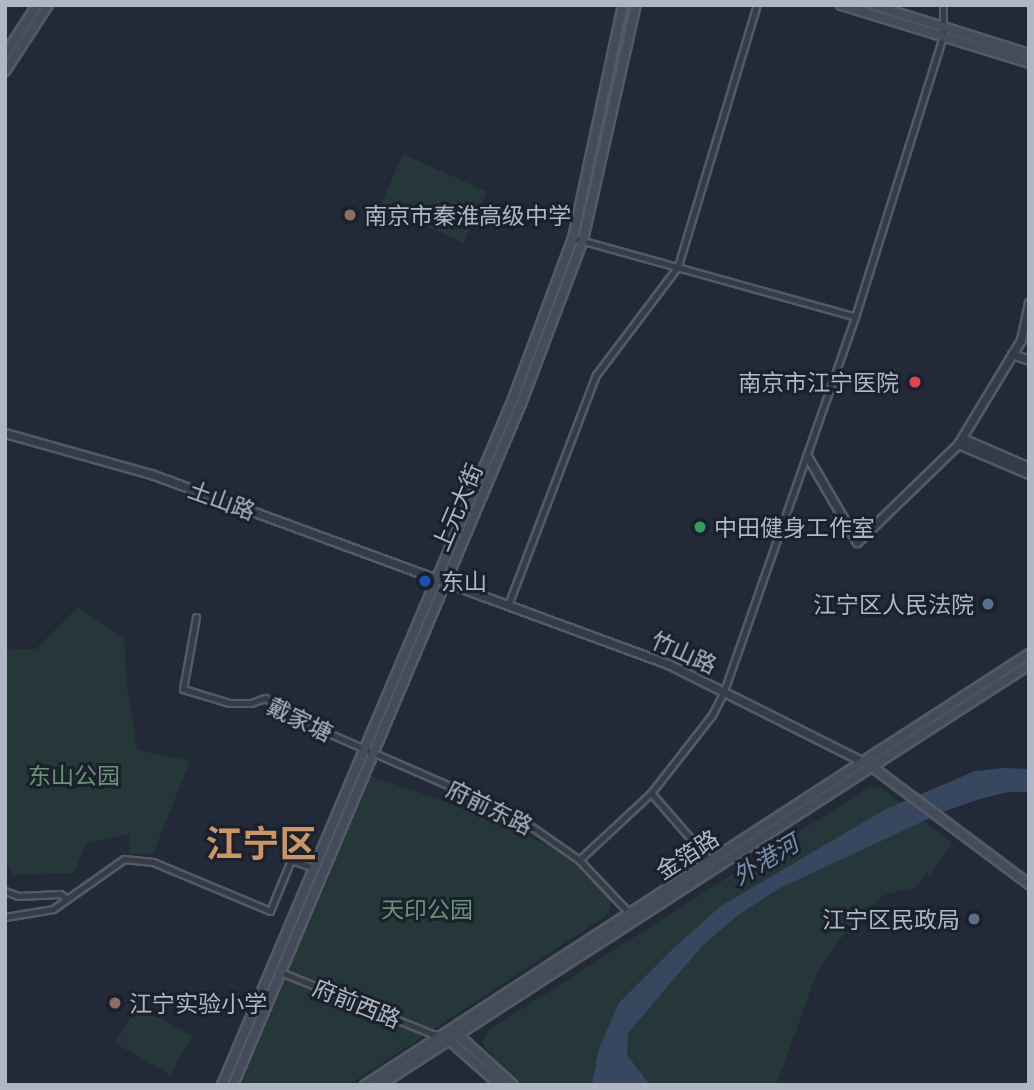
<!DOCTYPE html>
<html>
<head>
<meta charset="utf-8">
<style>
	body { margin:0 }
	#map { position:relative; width:1034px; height:1090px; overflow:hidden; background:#222a37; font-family:"Open Sans","Noto Sans SC",sans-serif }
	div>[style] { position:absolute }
	.green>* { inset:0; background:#253739 }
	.water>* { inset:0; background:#384760 }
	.roads { filter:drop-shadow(2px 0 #535a65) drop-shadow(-2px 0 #535a65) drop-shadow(0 2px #535a65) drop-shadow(0 -2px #535a65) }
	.minor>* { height:5px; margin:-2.5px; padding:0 2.5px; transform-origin:2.5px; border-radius:2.5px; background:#353c48 }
	.tertiary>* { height:7px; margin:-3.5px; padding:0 3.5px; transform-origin:3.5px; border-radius:3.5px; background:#353c48 }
	.secondary>* { height:8px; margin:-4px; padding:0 4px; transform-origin:4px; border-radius:4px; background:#444b5a }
	.dots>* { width:19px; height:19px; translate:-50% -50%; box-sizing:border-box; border:4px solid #1b212c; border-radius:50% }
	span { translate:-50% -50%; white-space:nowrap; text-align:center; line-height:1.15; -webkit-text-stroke:6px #1b212c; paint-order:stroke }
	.poi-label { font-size:23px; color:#b0b7c4 }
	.left { translate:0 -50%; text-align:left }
	.right { translate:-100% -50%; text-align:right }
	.street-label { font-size:23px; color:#b0b7c4 }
	.park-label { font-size:23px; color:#699375 }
	.water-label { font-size:24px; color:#7a8daa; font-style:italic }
	.town-label { font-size:37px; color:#cc9563; font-weight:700 }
	.frame { position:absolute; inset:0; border:7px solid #b0b7c4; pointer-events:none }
</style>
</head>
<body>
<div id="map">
	<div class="green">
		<div style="clip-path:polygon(403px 154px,487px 192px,464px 243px,380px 206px)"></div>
		<div style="clip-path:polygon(78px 607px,124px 639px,127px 687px,137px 750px,190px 761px,153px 854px,129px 854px,130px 834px,87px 843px,74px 873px,13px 875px,5px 858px,5px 650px,36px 649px)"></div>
		<div style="clip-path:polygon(370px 776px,439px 799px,560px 850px,610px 898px,610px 910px,606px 916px,349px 1085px,237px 1085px)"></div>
		<div style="clip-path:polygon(875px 787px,883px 789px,952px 843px,930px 875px,927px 872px,917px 887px,884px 895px,853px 922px,818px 970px,776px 1085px,521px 1085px,484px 1047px,482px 1041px,490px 1029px,868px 788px)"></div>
		<div style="clip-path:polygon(138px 1005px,192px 1036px,170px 1075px,115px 1043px)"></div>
	</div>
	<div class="water">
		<div style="clip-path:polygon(1004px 768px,1029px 769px,1029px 792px,1008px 792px,980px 799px,945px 811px,778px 889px,737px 916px,703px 945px,628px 1033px,627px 1055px,650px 1085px,592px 1085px,599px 1048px,619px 1003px,677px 945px,721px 906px,886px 809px,975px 771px)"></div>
	</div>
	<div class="roads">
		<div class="minor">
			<div style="left:573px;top:238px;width:293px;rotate:15.6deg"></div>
			<div style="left:508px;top:605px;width:246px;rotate:-69.1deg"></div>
			<div style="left:596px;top:375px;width:136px;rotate:-53deg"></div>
			<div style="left:678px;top:266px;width:273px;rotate:-73.2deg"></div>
			<div style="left:196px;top:617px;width:73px;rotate:100.2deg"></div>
			<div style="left:183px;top:689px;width:48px;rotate:16.9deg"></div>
			<div style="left:229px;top:703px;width:22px"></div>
			<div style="left:251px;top:703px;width:15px;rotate:-20deg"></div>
			<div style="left:265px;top:698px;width:55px;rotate:30.8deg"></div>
			<div style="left:312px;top:726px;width:218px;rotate:23.5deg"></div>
			<div style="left:512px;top:813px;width:82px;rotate:35deg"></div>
			<div style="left:579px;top:860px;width:74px;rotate:46.6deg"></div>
			<div style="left:651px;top:793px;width:91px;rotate:49deg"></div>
			<div style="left:579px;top:860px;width:98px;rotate:-42.9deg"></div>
			<div style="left:651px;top:793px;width:99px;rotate:-52deg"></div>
			<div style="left:712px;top:715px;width:27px;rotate:-63deg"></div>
			<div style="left:724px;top:691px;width:396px;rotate:-70.7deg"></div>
			<div style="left:855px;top:317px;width:294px;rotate:-72.6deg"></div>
			<div style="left:943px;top:37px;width:32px;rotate:-90deg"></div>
			<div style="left:5px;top:891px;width:14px;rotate:21deg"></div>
			<div style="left:18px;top:896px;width:42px;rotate:-2.7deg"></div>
			<div style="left:60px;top:894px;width:9px;rotate:32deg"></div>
			<div style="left:5px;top:917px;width:49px;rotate:-9.5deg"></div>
			<div style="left:53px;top:909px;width:87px;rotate:-35.2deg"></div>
			<div style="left:124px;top:859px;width:29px;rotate:6deg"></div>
			<div style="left:153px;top:862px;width:127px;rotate:22.7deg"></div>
			<div style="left:270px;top:911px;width:55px;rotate:-67.6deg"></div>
			<div style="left:291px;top:860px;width:24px;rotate:19deg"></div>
			<div style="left:278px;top:971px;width:166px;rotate:22.2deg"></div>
			<div style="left:432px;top:1034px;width:9px;rotate:6deg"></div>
		</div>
		<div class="tertiary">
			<div style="left:1012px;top:354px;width:18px;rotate:19deg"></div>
			<div style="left:5px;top:433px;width:152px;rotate:15.7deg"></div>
			<div style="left:151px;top:474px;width:551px;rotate:20.18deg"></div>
			<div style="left:668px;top:664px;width:219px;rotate:26.6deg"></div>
			<div style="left:962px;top:438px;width:73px;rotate:23.4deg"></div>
			<div style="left:958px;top:444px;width:77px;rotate:22.9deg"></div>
			<div style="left:807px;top:456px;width:99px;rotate:59.8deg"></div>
			<div style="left:857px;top:542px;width:141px;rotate:-44.1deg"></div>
			<div style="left:958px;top:444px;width:122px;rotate:-58.8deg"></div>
			<div style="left:1021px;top:340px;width:38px;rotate:-78deg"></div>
		</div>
		<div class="secondary">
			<div style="left:841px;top:5px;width:197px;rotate:17.1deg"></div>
			<div style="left:873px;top:5px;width:164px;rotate:17.4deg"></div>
			<div style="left:5px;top:55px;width:59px;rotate:-57.4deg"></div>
			<div style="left:5px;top:71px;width:79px;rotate:-56.9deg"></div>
			<div style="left:871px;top:766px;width:197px;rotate:36.8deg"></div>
			<div style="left:453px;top:1035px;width:5px"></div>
			<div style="left:458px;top:1035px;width:74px;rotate:42.3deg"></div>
			<div style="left:448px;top:1039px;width:69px;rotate:41.5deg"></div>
			<div style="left:222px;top:1085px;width:745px;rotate:-67.01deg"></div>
			<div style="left:513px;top:399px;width:172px;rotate:-69.6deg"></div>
			<div style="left:573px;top:238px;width:238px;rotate:-77.9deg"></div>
			<div style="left:233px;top:1085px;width:739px;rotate:-67.08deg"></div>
			<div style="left:521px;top:404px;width:175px;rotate:-69.3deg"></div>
			<div style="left:583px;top:240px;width:241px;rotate:-77.3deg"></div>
			<div style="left:365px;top:1085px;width:792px;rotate:-32.99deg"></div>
			<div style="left:380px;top:1085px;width:773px;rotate:-32.91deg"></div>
		</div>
	</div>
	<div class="dots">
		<div style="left:350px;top:215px;background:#8d6e63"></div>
		<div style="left:915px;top:382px;background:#e0444e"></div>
		<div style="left:700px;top:527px;background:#2e9e5b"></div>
		<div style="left:425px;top:581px;background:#1a4fb4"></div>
		<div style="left:988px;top:604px;background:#5c6f8a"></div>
		<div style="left:974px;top:919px;background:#5c6f8a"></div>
		<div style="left:115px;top:1003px;background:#8d6e63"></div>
	</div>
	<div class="poi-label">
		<span class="left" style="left:364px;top:215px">南京市秦淮高级中学</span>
		<span class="right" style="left:899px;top:382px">南京市江宁医院</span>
		<span class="left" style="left:714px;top:527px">中田健身工作室</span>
		<span class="left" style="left:441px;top:581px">东山</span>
		<span class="right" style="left:974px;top:604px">江宁区人民法院</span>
		<span class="right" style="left:960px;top:919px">江宁区民政局</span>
		<span class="left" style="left:129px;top:1003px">江宁实验小学</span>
	</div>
	<div class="street-label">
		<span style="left:222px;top:500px;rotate:20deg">土山路</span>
		<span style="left:457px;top:507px;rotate:-67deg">上元大街</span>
		<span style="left:684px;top:652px;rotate:24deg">竹山路</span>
		<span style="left:300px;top:719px;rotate:26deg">戴家塘</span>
		<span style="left:490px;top:807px;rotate:26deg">府前东路</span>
		<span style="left:687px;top:854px;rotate:-33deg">金箔路</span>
		<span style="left:357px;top:1003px;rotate:22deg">府前西路</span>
	</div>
	<div class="park-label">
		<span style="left:74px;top:775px">东山公园</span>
		<span style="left:427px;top:909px">天印公园</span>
	</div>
	<div class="water-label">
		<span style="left:765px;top:859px;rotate:-31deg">外港河</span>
	</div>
	<div class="town-label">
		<span style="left:261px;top:843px">江宁区</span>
	</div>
	<div class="frame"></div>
</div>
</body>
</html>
